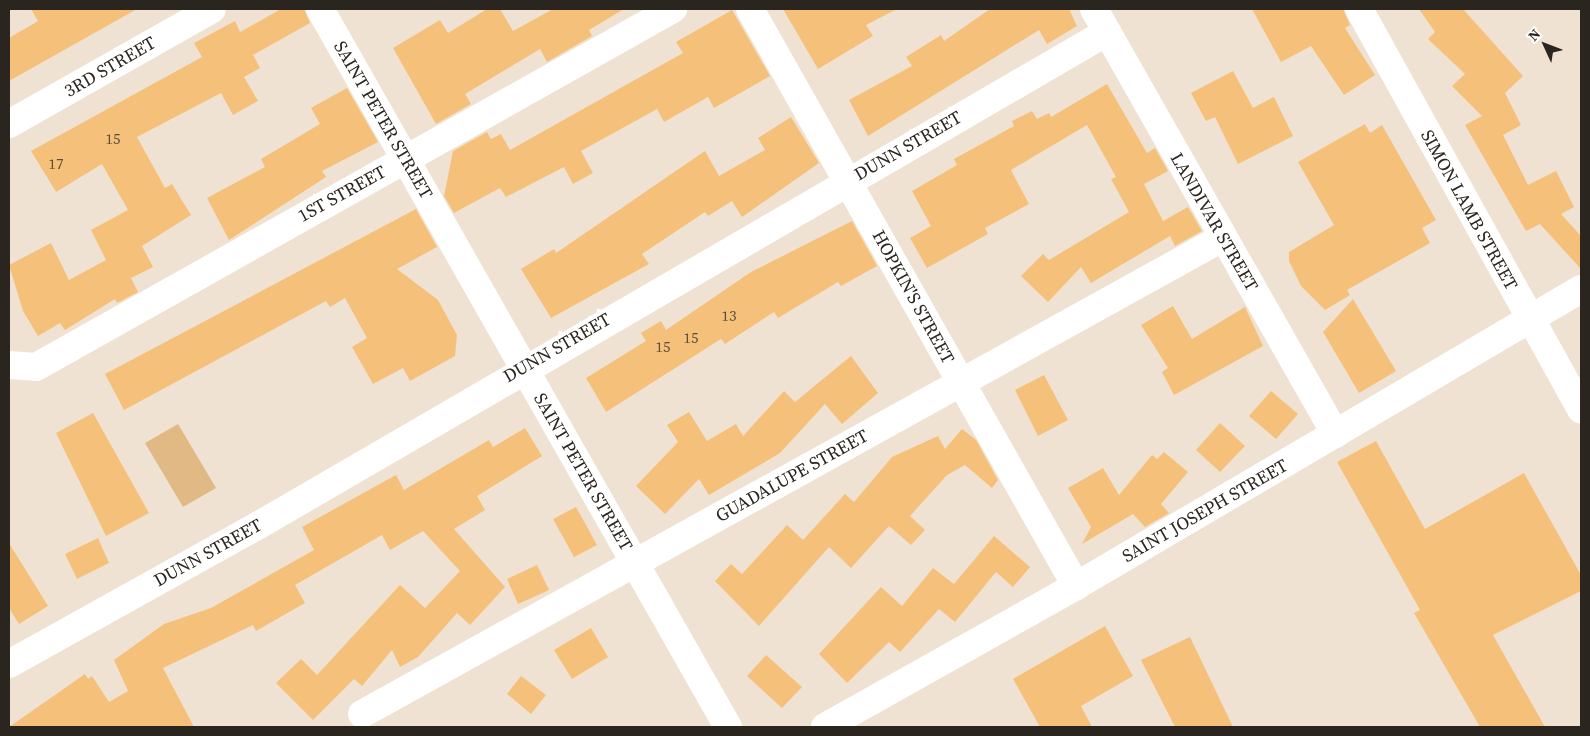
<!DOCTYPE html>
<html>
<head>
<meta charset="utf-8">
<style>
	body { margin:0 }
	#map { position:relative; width:1590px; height:736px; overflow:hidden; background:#efe2d2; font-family:"Source Serif 4",serif }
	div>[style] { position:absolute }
	.green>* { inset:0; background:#e1b984 }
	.building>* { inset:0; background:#f5c17a }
	.minor>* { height:28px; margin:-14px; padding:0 14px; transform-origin:14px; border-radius:14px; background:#fff }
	span { translate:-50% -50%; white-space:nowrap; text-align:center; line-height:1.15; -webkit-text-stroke:5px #fff; paint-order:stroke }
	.number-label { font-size:15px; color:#5d4d36 }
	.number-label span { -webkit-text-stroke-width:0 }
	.street-label { font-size:18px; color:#2a261f }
	.frame { position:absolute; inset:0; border:10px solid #2a261f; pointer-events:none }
	.north { position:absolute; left:1520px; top:20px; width:50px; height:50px; -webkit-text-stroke:4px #fff; paint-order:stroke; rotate:313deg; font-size:14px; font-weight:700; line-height:20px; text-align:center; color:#2a261f }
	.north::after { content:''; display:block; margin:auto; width:18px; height:22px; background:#2a261f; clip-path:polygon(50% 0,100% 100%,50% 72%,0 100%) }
</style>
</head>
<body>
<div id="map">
	<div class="green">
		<div style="clip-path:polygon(178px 424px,216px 488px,183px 507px,145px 443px)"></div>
	</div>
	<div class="building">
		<div style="clip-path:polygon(31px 9px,137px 9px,9px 81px,9px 38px,38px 21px)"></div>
		<div style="clip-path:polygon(281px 9px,304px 9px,310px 23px,253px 55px,260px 68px,244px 77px,258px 101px,233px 115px,221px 93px,137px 137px,165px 188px,172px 184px,191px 215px,142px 246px,153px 267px,131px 278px,138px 292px,117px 303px,115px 299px,65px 330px,60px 323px,38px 336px,23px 311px,9px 265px,51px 243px,69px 280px,106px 260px,91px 230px,128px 210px,102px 164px,56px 192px,31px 151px,202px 57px,194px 43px,235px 21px,240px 32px)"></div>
		<div style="clip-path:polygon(487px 9px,500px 9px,513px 31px,553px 9px,624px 9px,589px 30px,592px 36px,547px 62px,540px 49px,465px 94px,471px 104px,436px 124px,393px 48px,440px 20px,448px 33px)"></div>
		<div style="clip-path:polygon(783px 9px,897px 9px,866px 25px,873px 36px,818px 69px)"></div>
		<div style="clip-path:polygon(990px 9px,1069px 9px,1077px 26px,1047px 44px,1039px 30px,868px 136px,849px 100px,912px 66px,906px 57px,941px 35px,944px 41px)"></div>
		<div style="clip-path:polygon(1252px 9px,1343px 9px,1350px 25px,1345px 28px,1375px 75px,1344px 95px,1311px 46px,1281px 62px)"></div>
		<div style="clip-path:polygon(1419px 9px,1463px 9px,1523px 76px,1505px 93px,1521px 125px,1503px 135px,1528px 185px,1556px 171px,1574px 207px,1561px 214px,1581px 236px,1581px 269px,1540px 224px,1526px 231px,1465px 125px,1482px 116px,1452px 86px,1465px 74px,1428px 39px,1435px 32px)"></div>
		<div style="clip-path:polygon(732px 10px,770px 76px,714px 108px,708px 97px,664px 122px,657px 109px,581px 151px,593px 173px,573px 184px,564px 167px,506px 197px,500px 188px,454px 213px,444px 196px,453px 151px,487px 132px,491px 139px,501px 134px,510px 150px,683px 53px,676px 42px)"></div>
		<div style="clip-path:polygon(1233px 71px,1253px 108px,1274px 97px,1293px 136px,1238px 164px,1215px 117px,1206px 121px,1191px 93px)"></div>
		<div style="clip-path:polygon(1107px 84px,1147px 153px,1155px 148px,1168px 171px,1144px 184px,1163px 221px,1188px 207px,1202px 231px,1175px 246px,1170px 236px,1091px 283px,1081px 267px,1048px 302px,1021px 276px,1043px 254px,1049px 260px,1129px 212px,1111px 179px,1116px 177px,1087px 125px,1011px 170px,1029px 204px,985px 228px,988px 234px,927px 268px,910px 238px,931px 226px,912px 191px,957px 165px,954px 159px,1014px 126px,1012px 121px,1032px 111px,1037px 119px,1049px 113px,1051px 117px)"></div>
		<div style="clip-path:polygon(347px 88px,378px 142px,322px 171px,326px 177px,229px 240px,207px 198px,265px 167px,261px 159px,320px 124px,311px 108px)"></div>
		<div style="clip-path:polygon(791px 117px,819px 163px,742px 217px,732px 201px,708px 216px,705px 212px,642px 254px,649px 264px,551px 318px,521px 269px,554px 249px,556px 253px,705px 151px,719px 176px,765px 150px,758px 138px)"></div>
		<div style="clip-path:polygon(1365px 124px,1370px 133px,1382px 125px,1436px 220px,1422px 228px,1430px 243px,1347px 290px,1350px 295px,1325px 310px,1301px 286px,1289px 261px,1289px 252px,1334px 225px,1298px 162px)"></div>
		<div style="clip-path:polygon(416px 209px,437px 247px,397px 269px,438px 300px,457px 335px,455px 356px,410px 381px,403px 368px,373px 384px,352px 347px,367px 338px,345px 298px,330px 307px,326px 301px,124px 410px,105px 374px)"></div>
		<div style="clip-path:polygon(852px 221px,877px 266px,841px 286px,838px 282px,778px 318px,774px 312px,725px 344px,721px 339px,606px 412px,586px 378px,646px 341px,641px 333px,661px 321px,666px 330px,751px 272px)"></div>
		<div style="clip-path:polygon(1353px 299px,1396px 371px,1359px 393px,1323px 332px)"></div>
		<div style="clip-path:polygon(1173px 306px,1192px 339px,1245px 307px,1263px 346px,1174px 395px,1162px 372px,1168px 368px,1141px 325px)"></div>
		<div style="clip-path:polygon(851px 356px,878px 393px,842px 424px,825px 404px,780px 453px,709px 495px,699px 479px,665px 514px,636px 486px,678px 442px,667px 425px,689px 412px,707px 441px,736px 424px,743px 436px,784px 391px,795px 402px)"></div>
		<div style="clip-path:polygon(1044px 375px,1068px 420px,1038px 436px,1015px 390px)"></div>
		<div style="clip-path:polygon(1271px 391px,1298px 414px,1276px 439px,1249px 416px)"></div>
		<div style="clip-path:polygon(93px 413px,149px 513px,106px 536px,56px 433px)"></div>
		<div style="clip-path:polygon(1220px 423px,1245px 446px,1220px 472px,1196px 450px)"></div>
		<div style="clip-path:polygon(525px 428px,542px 456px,477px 496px,485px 510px,454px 529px,505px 587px,470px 625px,457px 613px,418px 657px,400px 667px,392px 650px,362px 686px,354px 679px,313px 720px,276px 683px,301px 659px,317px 675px,400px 585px,425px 608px,460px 571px,423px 531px,390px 550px,382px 535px,295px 585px,305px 603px,256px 631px,253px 625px,163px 668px,194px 727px,9px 727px,85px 674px,88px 679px,92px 676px,109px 702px,128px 691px,114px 660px,164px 624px,211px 608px,314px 550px,302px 527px,396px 475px,404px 490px,489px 440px,493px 447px)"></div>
		<div style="clip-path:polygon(962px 429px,976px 440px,998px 480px,992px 488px,965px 465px,947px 475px,910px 516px,925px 530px,911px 545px,889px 526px,851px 568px,829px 547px,759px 626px,715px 581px,731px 564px,742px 574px,787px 525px,803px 540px,845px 494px,854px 502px,892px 457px,938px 436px,945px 449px)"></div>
		<div style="clip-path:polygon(1376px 441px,1425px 529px,1524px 473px,1581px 575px,1581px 591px,1493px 635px,1545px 727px,1480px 727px,1414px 613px,1420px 610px,1337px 462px)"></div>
		<div style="clip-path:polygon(1164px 452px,1188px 472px,1161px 504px,1169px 513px,1145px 527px,1133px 514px,1082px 544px,1091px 527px,1068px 488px,1103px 468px,1119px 495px,1152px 455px,1157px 459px)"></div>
		<div style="clip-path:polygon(576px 507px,597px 545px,574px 557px,553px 519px)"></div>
		<div style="clip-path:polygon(994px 536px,1030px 567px,1013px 587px,996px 572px,955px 622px,939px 609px,900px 652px,889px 642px,847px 683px,819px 654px,881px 587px,902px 606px,933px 568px,954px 584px)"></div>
		<div style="clip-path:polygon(98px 538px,109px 563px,77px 579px,65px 554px)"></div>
		<div style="clip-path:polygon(9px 543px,48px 606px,19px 624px,9px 608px)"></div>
		<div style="clip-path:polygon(537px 565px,549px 590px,518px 604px,507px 579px)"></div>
		<div style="clip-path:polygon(1105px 626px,1133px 676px,1081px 706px,1092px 727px,1040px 727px,1013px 679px)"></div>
		<div style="clip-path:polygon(591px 628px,608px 657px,572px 679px,554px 650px)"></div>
		<div style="clip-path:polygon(1190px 637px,1233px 727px,1175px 727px,1141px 660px)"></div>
		<div style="clip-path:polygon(766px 655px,802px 687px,782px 708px,747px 676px)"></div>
		<div style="clip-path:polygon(521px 676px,546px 695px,531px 714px,507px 694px)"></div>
	</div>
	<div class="minor">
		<div style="left:320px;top:9px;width:826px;rotate:60.39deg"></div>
		<div style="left:750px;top:9px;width:663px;rotate:60.53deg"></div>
		<div style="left:1094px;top:9px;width:489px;rotate:60.4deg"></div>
		<div style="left:1359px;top:9px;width:458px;rotate:61deg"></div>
		<div style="left:9px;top:124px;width:233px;rotate:-29.5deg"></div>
		<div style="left:9px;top:365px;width:27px;rotate:4deg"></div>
		<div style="left:36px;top:367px;width:731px;rotate:-29.34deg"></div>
		<div style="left:9px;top:664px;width:286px;rotate:-29.1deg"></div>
		<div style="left:259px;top:525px;width:981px;rotate:-30.17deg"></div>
		<div style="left:362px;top:714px;width:983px;rotate:-28.96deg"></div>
		<div style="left:825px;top:727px;width:288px;rotate:-29.3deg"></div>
		<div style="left:1076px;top:586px;width:586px;rotate:-30.46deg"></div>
	</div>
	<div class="number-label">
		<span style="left:113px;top:139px">15</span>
		<span style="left:56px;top:164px">17</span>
		<span style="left:729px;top:316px">13</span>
		<span style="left:691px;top:338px">15</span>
		<span style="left:663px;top:347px">15</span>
	</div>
	<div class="street-label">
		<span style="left:110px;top:67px;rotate:-30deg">3RD STREET</span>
		<span style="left:383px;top:120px;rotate:60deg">SAINT PETER STREET</span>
		<span style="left:908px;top:146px;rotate:-30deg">DUNN STREET</span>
		<span style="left:342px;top:194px;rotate:-29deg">1ST STREET</span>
		<span style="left:1469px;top:210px;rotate:61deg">SIMON LAMB STREET</span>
		<span style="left:1214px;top:222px;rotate:60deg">LANDIVAR STREET</span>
		<span style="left:913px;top:297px;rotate:61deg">HOPKIN'S STREET</span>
		<span style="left:557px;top:348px;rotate:-30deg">DUNN STREET</span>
		<span style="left:583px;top:472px;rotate:60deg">SAINT PETER STREET</span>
		<span style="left:792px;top:476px;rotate:-29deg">GUADALUPE STREET</span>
		<span style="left:1205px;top:511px;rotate:-30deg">SAINT JOSEPH STREET</span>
		<span style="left:208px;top:553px;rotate:-29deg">DUNN STREET</span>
	</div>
	<div class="frame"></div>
	<div class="north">N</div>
</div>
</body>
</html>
